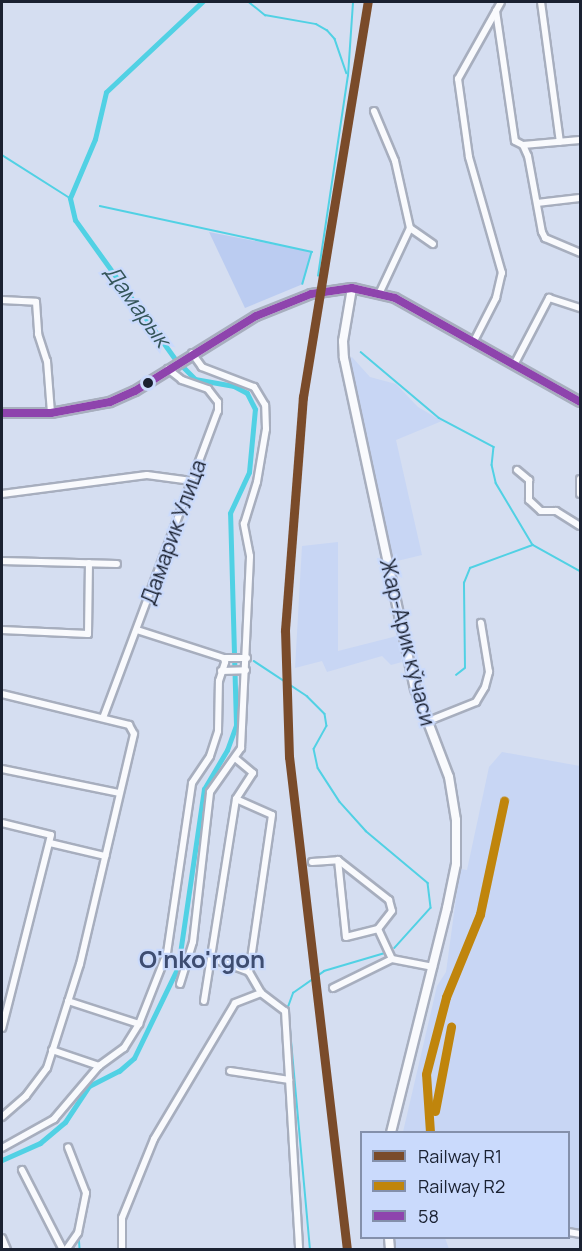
<!DOCTYPE html>
<html>
<head>
<meta charset="utf-8">
<style>
	body { margin:0 }
	#map { position:relative; width:582px; height:1251px; overflow:hidden; background:#d5def1; font-family:Manrope,sans-serif }
	div>[style] { position:absolute }
	.built>* { inset:0; background:#c8d6f4 }
	.green>* { inset:0; background:#bbccf1 }
	.stream>* { height:1.5px; margin:-0.75px; padding:0 0.75px; transform-origin:0.75px; border-radius:0.75px; background:#51d1e4 }
	.canal>* { height:5px; margin:-2.5px; padding:0 2.5px; transform-origin:2.5px; border-radius:2.5px; background:#51d1e4 }
	.roads { filter:drop-shadow(2px 0 #a7aebe) drop-shadow(-2px 0 #a7aebe) drop-shadow(0 2px #a7aebe) drop-shadow(0 -2px #a7aebe) }
	.minor>* { height:6px; margin:-3px; padding:0 3px; transform-origin:3px; border-radius:3px; background:#f9fafd }
	.major>* { height:8px; margin:-4px; padding:0 4px; transform-origin:4px; border-radius:4px; background:#f9fafd }
	.bus-1>* { height:8px; margin:-4px; padding:0 4px; transform-origin:4px; border-radius:4px; background:#8e44ad }
	.rail-1>* { height:9px; margin:-4.5px; padding:0 4.5px; transform-origin:4.5px; border-radius:4.5px; background:#7a4b2a }
	.rail-2>* { height:9px; margin:-4.5px; padding:0 4.5px; transform-origin:4.5px; border-radius:4.5px; background:#c0850c }
	.dots>* { width:16px; height:16px; translate:-50% -50%; box-sizing:border-box; border:3px solid #cadafc; border-radius:50% }
	span { translate:-50% -50%; white-space:nowrap; text-align:center; line-height:1.15; -webkit-text-stroke:4.5px #cadafc; paint-order:stroke }
	.street-label { font-size:21px; color:#1a2131 }
	.water-label { font-size:22px; color:#345559; font-style:italic }
	.quarter-label { font-size:24px; color:#3e4d71; font-weight:700 }
	.frame { position:absolute; inset:0; border:3px solid #1a2131; pointer-events:none }
	.legend { position:absolute; left:360px; top:1131px; width:210px; height:108px; box-sizing:border-box; background:#cadafc; border:2px solid #8490ab; margin:0; padding:8px 10px; list-style:none; font-size:18px; color:#1a2131 }
	.legend li { display:flex; align-items:center; gap:12px; height:30px }
	.legend b { width:30px; border:2px solid #8490ab }
</style>
</head>
<body>
<div id="map">
	<div class="built">
		<div style="clip-path:polygon(352px 357px,370px 377px,396px 384px,418px 407px,442px 421px,396px 440px,422px 555px,393px 562px,347px 359px)"></div>
		<div style="clip-path:polygon(338px 542px,338px 651px,397px 636px,402px 662px,391px 665px,382px 656px,327px 672px,322px 661px,295px 668px,302px 546px)"></div>
		<div style="clip-path:polygon(502px 752px,580px 766px,580px 1232px,569px 1231px,568px 1132px,403px 1132px,437px 986px,446px 972px,460px 869px,467px 870px,489px 767px)"></div>
		<div style="clip-path:polygon(395px 1238px,445px 1238px,449px 1249px,396px 1249px)"></div>
	</div>
	<div class="green">
		<div style="clip-path:polygon(209px 232px,312px 252px,303px 284px,245px 308px)"></div>
	</div>
	<div class="stream">
		<div style="left:249px;top:2px;width:21px;rotate:39deg"></div>
		<div style="left:265px;top:15px;width:52px;rotate:10deg"></div>
		<div style="left:316px;top:24px;width:13px;rotate:29deg"></div>
		<div style="left:327px;top:30px;width:12px;rotate:48deg"></div>
		<div style="left:335px;top:39px;width:36px;rotate:71deg"></div>
		<div style="left:2px;top:155px;width:80px;rotate:32.3deg"></div>
		<div style="left:100px;top:206px;width:217px;rotate:12.2deg"></div>
		<div style="left:312px;top:252px;width:33px;rotate:106deg"></div>
		<div style="left:318px;top:276px;width:202px;rotate:-81.5deg"></div>
		<div style="left:348px;top:76px;width:74px;rotate:-86.1deg"></div>
		<div style="left:361px;top:352px;width:102px;rotate:40.2deg"></div>
		<div style="left:439px;top:418px;width:62px;rotate:27.8deg"></div>
		<div style="left:494px;top:447px;width:18px;rotate:96deg"></div>
		<div style="left:492px;top:465px;width:18px;rotate:77deg"></div>
		<div style="left:496px;top:483px;width:72px;rotate:59.2deg"></div>
		<div style="left:254px;top:661px;width:64px;rotate:33.4deg"></div>
		<div style="left:307px;top:696px;width:25px;rotate:45deg"></div>
		<div style="left:325px;top:714px;width:12px;rotate:81deg"></div>
		<div style="left:327px;top:726px;width:26px;rotate:119deg"></div>
		<div style="left:314px;top:749px;width:19px;rotate:78deg"></div>
		<div style="left:318px;top:768px;width:40px;rotate:57.1deg"></div>
		<div style="left:340px;top:802px;width:39px;rotate:48deg"></div>
		<div style="left:366px;top:831px;width:81px;rotate:40deg"></div>
		<div style="left:428px;top:883px;width:25px;rotate:83deg"></div>
		<div style="left:431px;top:908px;width:54px;rotate:132deg"></div>
		<div style="left:456px;top:675px;width:11px;rotate:-38deg"></div>
		<div style="left:465px;top:668px;width:85px;rotate:-90.7deg"></div>
		<div style="left:464px;top:583px;width:16px;rotate:-68deg"></div>
		<div style="left:470px;top:568px;width:67px;rotate:-20.1deg"></div>
		<div style="left:533px;top:545px;width:54px;rotate:29deg"></div>
		<div style="left:79px;top:1234px;width:16px;rotate:86deg"></div>
		<div style="left:310px;top:1250px;width:244px;rotate:-95.2deg"></div>
		<div style="left:288px;top:1007px;width:15px;rotate:-70deg"></div>
		<div style="left:293px;top:993px;width:38px;rotate:-35deg"></div>
		<div style="left:324px;top:971px;width:64px;rotate:-16.4deg"></div>
	</div>
	<div class="canal">
		<div style="left:2px;top:1160px;width:42px;rotate:-24.1deg"></div>
		<div style="left:40px;top:1143px;width:33px;rotate:-40deg"></div>
		<div style="left:65px;top:1122px;width:43px;rotate:-56.3deg"></div>
		<div style="left:89px;top:1086px;width:34px;rotate:-27deg"></div>
		<div style="left:119px;top:1071px;width:20px;rotate:-41deg"></div>
		<div style="left:134px;top:1058px;width:101px;rotate:-64.2deg"></div>
		<div style="left:178px;top:967px;width:180px;rotate:-81.7deg"></div>
		<div style="left:204px;top:789px;width:45px;rotate:-59.5deg"></div>
		<div style="left:227px;top:750px;width:27px;rotate:-70deg"></div>
		<div style="left:236px;top:725px;width:212px;rotate:-91.6deg"></div>
		<div style="left:230px;top:513px;width:45px;rotate:-65.1deg"></div>
		<div style="left:249px;top:472px;width:63px;rotate:-84.6deg"></div>
		<div style="left:255px;top:409px;width:18px;rotate:-117deg"></div>
		<div style="left:247px;top:393px;width:15px;rotate:-152deg"></div>
		<div style="left:234px;top:386px;width:40px;rotate:-170deg"></div>
		<div style="left:195px;top:379px;width:28px;rotate:-135deg"></div>
		<div style="left:175px;top:359px;width:171px;rotate:-125.7deg"></div>
		<div style="left:75px;top:220px;width:23px;rotate:-103deg"></div>
		<div style="left:70px;top:198px;width:64px;rotate:-67deg"></div>
		<div style="left:95px;top:139px;width:48px;rotate:-76.8deg"></div>
		<div style="left:106px;top:92px;width:132px;rotate:-43.2deg"></div>
	</div>
	<div class="roads">
		<div class="minor">
			<div style="left:541px;top:2px;width:141px;rotate:82.3deg"></div>
			<div style="left:496px;top:11px;width:131px;rotate:81.7deg"></div>
			<div style="left:515px;top:141px;width:9px;rotate:27deg"></div>
			<div style="left:523px;top:145px;width:12px;rotate:66deg"></div>
			<div style="left:528px;top:156px;width:77px;rotate:79.6deg"></div>
			<div style="left:542px;top:232px;width:7px;rotate:63deg"></div>
			<div style="left:545px;top:238px;width:38px;rotate:23deg"></div>
			<div style="left:374px;top:111px;width:54px;rotate:67.2deg"></div>
			<div style="left:395px;top:161px;width:69px;rotate:77.4deg"></div>
			<div style="left:410px;top:228px;width:71px;rotate:115.1deg"></div>
			<div style="left:523px;top:145px;width:57px;rotate:-5deg"></div>
			<div style="left:537px;top:203px;width:43px;rotate:-6.6deg"></div>
			<div style="left:410px;top:228px;width:28px;rotate:35deg"></div>
			<div style="left:2px;top:300px;width:34px;rotate:3deg"></div>
			<div style="left:36px;top:302px;width:32px;rotate:86deg"></div>
			<div style="left:38px;top:334px;width:28px;rotate:72deg"></div>
			<div style="left:47px;top:361px;width:52px;rotate:85.6deg"></div>
			<div style="left:473px;top:343px;width:51px;rotate:-62.9deg"></div>
			<div style="left:496px;top:298px;width:26px;rotate:-77deg"></div>
			<div style="left:502px;top:273px;width:121px;rotate:-105.9deg"></div>
			<div style="left:469px;top:157px;width:79px;rotate:-98deg"></div>
			<div style="left:458px;top:79px;width:88px;rotate:-60.8deg"></div>
			<div style="left:514px;top:365px;width:76px;rotate:-62.4deg"></div>
			<div style="left:549px;top:298px;width:33px;rotate:18deg"></div>
			<div style="left:517px;top:470px;width:16px;rotate:40deg"></div>
			<div style="left:529px;top:480px;width:20px;rotate:90deg"></div>
			<div style="left:529px;top:500px;width:16px;rotate:43deg"></div>
			<div style="left:541px;top:511px;width:15px"></div>
			<div style="left:556px;top:511px;width:28px;rotate:32deg"></div>
			<div style="left:580px;top:479px;width:15px;rotate:90deg"></div>
			<div style="left:2px;top:494px;width:146px;rotate:-7.5deg"></div>
			<div style="left:147px;top:475px;width:45px;rotate:7.6deg"></div>
			<div style="left:2px;top:561px;width:115px;rotate:1.5deg"></div>
			<div style="left:2px;top:630px;width:86px;rotate:2.7deg"></div>
			<div style="left:88px;top:634px;width:71px;rotate:-89.2deg"></div>
			<div style="left:224px;top:658px;width:23px"></div>
			<div style="left:221px;top:671px;width:25px;rotate:-2deg"></div>
			<div style="left:2px;top:694px;width:131px;rotate:13.7deg"></div>
			<div style="left:129px;top:725px;width:10px;rotate:61deg"></div>
			<div style="left:134px;top:734px;width:236px;rotate:103.2deg"></div>
			<div style="left:80px;top:964px;width:109px;rotate:107.6deg"></div>
			<div style="left:47px;top:1068px;width:35px;rotate:127deg"></div>
			<div style="left:26px;top:1096px;width:32px;rotate:139deg"></div>
			<div style="left:103px;top:718px;width:328px;rotate:-69.5deg"></div>
			<div style="left:218px;top:411px;width:9px;rotate:-90deg"></div>
			<div style="left:218px;top:402px;width:16px;rotate:-128deg"></div>
			<div style="left:208px;top:389px;width:28px;rotate:-161deg"></div>
			<div style="left:182px;top:380px;width:18px;rotate:-142deg"></div>
			<div style="left:426px;top:722px;width:54px;rotate:-21.8deg"></div>
			<div style="left:476px;top:702px;width:17px;rotate:-59deg"></div>
			<div style="left:485px;top:687px;width:16px;rotate:-75deg"></div>
			<div style="left:489px;top:672px;width:50px;rotate:-99.3deg"></div>
			<div style="left:2px;top:769px;width:119px;rotate:11.6deg"></div>
			<div style="left:236px;top:799px;width:39px;rotate:24deg"></div>
			<div style="left:272px;top:815px;width:159px;rotate:98.3deg"></div>
			<div style="left:249px;top:972px;width:24px;rotate:60deg"></div>
			<div style="left:261px;top:993px;width:30px;rotate:37deg"></div>
			<div style="left:285px;top:1011px;width:239px;rotate:86.6deg"></div>
			<div style="left:2px;top:823px;width:50px;rotate:13.8deg"></div>
			<div style="left:51px;top:835px;width:199px;rotate:104.2deg"></div>
			<div style="left:50px;top:843px;width:57px;rotate:13.3deg"></div>
			<div style="left:338px;top:860px;width:77px;rotate:84.1deg"></div>
			<div style="left:346px;top:937px;width:33px;rotate:-14deg"></div>
			<div style="left:312px;top:862px;width:26px;rotate:-4deg"></div>
			<div style="left:338px;top:860px;width:65px;rotate:38.1deg"></div>
			<div style="left:389px;top:900px;width:11px;rotate:75deg"></div>
			<div style="left:392px;top:911px;width:23px;rotate:128deg"></div>
			<div style="left:378px;top:929px;width:33px;rotate:65deg"></div>
			<div style="left:214px;top:959px;width:37px;rotate:20deg"></div>
			<div style="left:180px;top:984px;width:44px;rotate:-72.8deg"></div>
			<div style="left:193px;top:942px;width:151px;rotate:-83.5deg"></div>
			<div style="left:210px;top:792px;width:54px;rotate:-54.8deg"></div>
			<div style="left:241px;top:748px;width:192px;rotate:-87.3deg"></div>
			<div style="left:250px;top:556px;width:33px;rotate:-101deg"></div>
			<div style="left:244px;top:524px;width:44px;rotate:-72.8deg"></div>
			<div style="left:257px;top:482px;width:54px;rotate:-80.4deg"></div>
			<div style="left:266px;top:429px;width:24px;rotate:-92deg"></div>
			<div style="left:265px;top:405px;width:21px;rotate:-121deg"></div>
			<div style="left:254px;top:387px;width:56px;rotate:-159deg"></div>
			<div style="left:202px;top:367px;width:17px;rotate:-126deg"></div>
			<div style="left:333px;top:988px;width:66px;rotate:-26.2deg"></div>
			<div style="left:392px;top:959px;width:42px;rotate:11deg"></div>
			<div style="left:68px;top:1001px;width:75px;rotate:17.9deg"></div>
			<div style="left:204px;top:1001px;width:205px;rotate:-81deg"></div>
			<div style="left:236px;top:799px;width:31px;rotate:-57deg"></div>
			<div style="left:253px;top:773px;width:23px;rotate:-140deg"></div>
			<div style="left:52px;top:1050px;width:50px;rotate:18.8deg"></div>
			<div style="left:230px;top:1071px;width:60px;rotate:8.7deg"></div>
			<div style="left:2px;top:1148px;width:60px;rotate:-29.1deg"></div>
			<div style="left:54px;top:1119px;width:70px;rotate:-49.7deg"></div>
			<div style="left:99px;top:1066px;width:31px;rotate:-36deg"></div>
			<div style="left:124px;top:1048px;width:28px;rotate:-58deg"></div>
			<div style="left:139px;top:1024px;width:76px;rotate:-68.5deg"></div>
			<div style="left:167px;top:953px;width:172px;rotate:-81.6deg"></div>
			<div style="left:192px;top:783px;width:32px;rotate:-56deg"></div>
			<div style="left:210px;top:756px;width:26px;rotate:-72deg"></div>
			<div style="left:218px;top:731px;width:50px;rotate:-88.9deg"></div>
			<div style="left:219px;top:681px;width:20px;rotate:-72deg"></div>
			<div style="left:225px;top:662px;width:4px;rotate:-104deg"></div>
			<div style="left:224px;top:658px;width:91px;rotate:-162.2deg"></div>
			<div style="left:22px;top:1170px;width:90px;rotate:62.9deg"></div>
			<div style="left:568px;top:1232px;width:12px;rotate:9deg"></div>
			<div style="left:2px;top:1238px;width:13px;rotate:67deg"></div>
			<div style="left:66px;top:1250px;width:21px;rotate:-55deg"></div>
			<div style="left:78px;top:1233px;width:41px;rotate:-78.7deg"></div>
			<div style="left:86px;top:1193px;width:49px;rotate:-111.4deg"></div>
			<div style="left:122px;top:1250px;width:32px;rotate:-90deg"></div>
			<div style="left:122px;top:1218px;width:85px;rotate:-67.9deg"></div>
			<div style="left:154px;top:1139px;width:158px;rotate:-59.2deg"></div>
			<div style="left:235px;top:1003px;width:28px;rotate:-21deg"></div>
		</div>
		<div class="major">
			<div style="left:352px;top:288px;width:54px;rotate:99.6deg"></div>
			<div style="left:343px;top:341px;width:17px;rotate:87deg"></div>
			<div style="left:344px;top:358px;width:338px;rotate:77.9deg"></div>
			<div style="left:415px;top:688px;width:95px;rotate:69.1deg"></div>
			<div style="left:449px;top:777px;width:44px;rotate:80.8deg"></div>
			<div style="left:456px;top:820px;width:44px;rotate:90deg"></div>
			<div style="left:456px;top:864px;width:45px;rotate:101.6deg"></div>
			<div style="left:447px;top:908px;width:231px;rotate:104deg"></div>
			<div style="left:2px;top:413px;width:49px"></div>
			<div style="left:51px;top:413px;width:60px;rotate:-10.6deg"></div>
			<div style="left:110px;top:402px;width:27px;rotate:-24deg"></div>
			<div style="left:135px;top:391px;width:142px;rotate:-31.8deg"></div>
			<div style="left:256px;top:316px;width:59px;rotate:-21.8deg"></div>
			<div style="left:311px;top:294px;width:41px;rotate:-8.3deg"></div>
			<div style="left:352px;top:288px;width:44px;rotate:13.1deg"></div>
			<div style="left:395px;top:298px;width:212px;rotate:29.3deg"></div>
			<div style="left:389px;top:1238px;width:12px;rotate:85deg"></div>
		</div>
	</div>
	<div class="bus-1">
		<div style="left:2px;top:413px;width:49px"></div>
		<div style="left:51px;top:413px;width:60px;rotate:-10.6deg"></div>
		<div style="left:110px;top:402px;width:27px;rotate:-24deg"></div>
		<div style="left:135px;top:391px;width:142px;rotate:-31.8deg"></div>
		<div style="left:256px;top:316px;width:59px;rotate:-21.8deg"></div>
		<div style="left:311px;top:294px;width:41px;rotate:-8.3deg"></div>
		<div style="left:352px;top:288px;width:44px;rotate:13.1deg"></div>
		<div style="left:395px;top:298px;width:212px;rotate:29.3deg"></div>
	</div>
	<div class="rail-1">
		<div style="left:347px;top:1250px;width:496px;rotate:-96.7deg"></div>
		<div style="left:289px;top:757px;width:127px;rotate:-91.8deg"></div>
		<div style="left:285px;top:630px;width:234px;rotate:-85.6deg"></div>
		<div style="left:303px;top:397px;width:400px;rotate:-80.7deg"></div>
	</div>
	<div class="rail-2">
		<div style="left:435px;top:1111px;width:86px;rotate:-79.2deg"></div>
		<div style="left:430px;top:1132px;width:58px;rotate:-93.9deg"></div>
		<div style="left:426px;top:1074px;width:80px;rotate:-75.4deg"></div>
		<div style="left:446px;top:997px;width:90px;rotate:-67.7deg"></div>
		<div style="left:480px;top:914px;width:116px;rotate:-78deg"></div>
	</div>
	<div class="dots">
		<div style="left:148px;top:383px;background:#1a2131"></div>
	</div>
	<div class="street-label">
		<span style="left:173px;top:532px;rotate:-70deg">Дамарик Улица</span>
		<span style="left:408px;top:642px;rotate:76deg">Жар-Арик кўчаси</span>
	</div>
	<div class="water-label">
		<span style="left:137px;top:306px;rotate:54deg">Дамарык</span>
	</div>
	<div class="quarter-label">
		<span style="left:202px;top:959px">O'nko'rgon</span>
	</div>
	<div class="frame"></div>
	<ul class="legend">
	<li><b style="height:8px;background:#7a4b2a"></b>Railway R1</li>
	<li><b style="height:8px;background:#c0850c"></b>Railway R2</li>
	<li><b style="height:8px;background:#8e44ad"></b>58</li>
	</ul>
</div>
</body>
</html>
